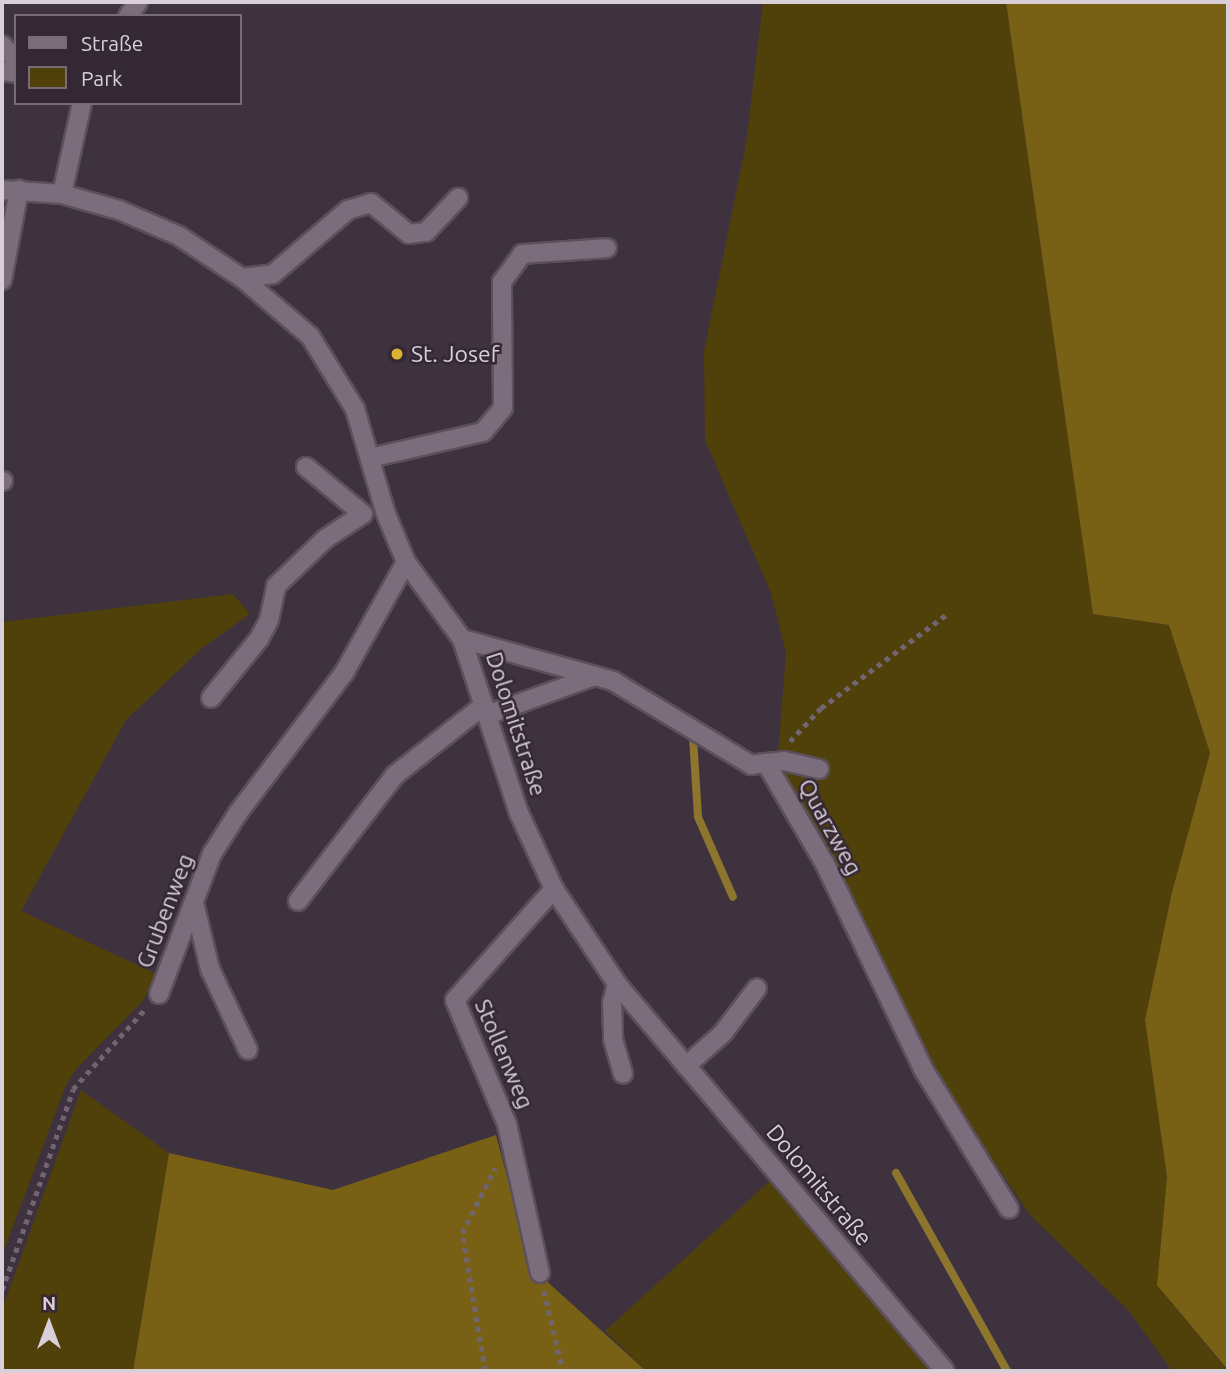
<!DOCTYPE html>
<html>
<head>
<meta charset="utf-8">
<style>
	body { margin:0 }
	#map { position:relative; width:1230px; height:1373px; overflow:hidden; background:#3f323f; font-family:Ubuntu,sans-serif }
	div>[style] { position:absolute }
	.green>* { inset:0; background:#50400a }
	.forest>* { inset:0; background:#786115 }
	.stream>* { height:8px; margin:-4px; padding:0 4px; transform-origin:4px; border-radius:4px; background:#8d752e }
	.path>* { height:4.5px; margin-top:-2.25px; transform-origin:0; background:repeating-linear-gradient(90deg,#716571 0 5px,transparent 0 10px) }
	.roads { filter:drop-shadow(2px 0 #5b505b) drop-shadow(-2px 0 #5b505b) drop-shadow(0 2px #5b505b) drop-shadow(0 -2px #5b505b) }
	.minor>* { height:18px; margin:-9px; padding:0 9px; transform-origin:9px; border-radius:9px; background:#7c6d7c }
	.dots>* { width:19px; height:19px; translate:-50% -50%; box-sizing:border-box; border:4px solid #352835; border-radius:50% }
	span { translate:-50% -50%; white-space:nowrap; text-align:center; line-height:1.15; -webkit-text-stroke:5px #352835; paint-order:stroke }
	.poi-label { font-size:23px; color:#d8cfd8 }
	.left { translate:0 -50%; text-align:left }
	.street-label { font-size:23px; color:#d8cfd8 }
	.frame { position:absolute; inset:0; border:4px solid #d8cfd8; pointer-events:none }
	.legend { position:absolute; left:14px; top:14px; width:228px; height:91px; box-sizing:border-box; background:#352835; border:2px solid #766b76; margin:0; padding:9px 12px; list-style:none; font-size:21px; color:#d8cfd8 }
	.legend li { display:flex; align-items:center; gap:14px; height:35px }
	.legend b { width:35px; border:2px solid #766b76 }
	.north { position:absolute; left:14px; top:1289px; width:70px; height:70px; -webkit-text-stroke:5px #352835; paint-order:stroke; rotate:0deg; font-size:19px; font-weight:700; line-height:28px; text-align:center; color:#d8cfd8 }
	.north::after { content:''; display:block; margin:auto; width:24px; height:32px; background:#d8cfd8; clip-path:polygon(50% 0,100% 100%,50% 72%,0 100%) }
</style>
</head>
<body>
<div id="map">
	<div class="green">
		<div style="clip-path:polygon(763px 2px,1006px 2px,1093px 614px,1169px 625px,1210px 753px,1172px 892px,1145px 1020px,1167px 1177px,1157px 1285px,1228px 1371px,1172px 1371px,1129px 1311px,1029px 1214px,936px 1075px,777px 766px,786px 653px,771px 593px,705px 440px,704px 351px,746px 144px)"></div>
		<div style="clip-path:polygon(233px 594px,250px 614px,202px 648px,126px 720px,21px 911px,159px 975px,141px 1003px,78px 1067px,66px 1085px,2px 1256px,2px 622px)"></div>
		<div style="clip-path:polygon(81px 1090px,169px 1153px,133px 1371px,2px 1371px,2px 1310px)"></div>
		<div style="clip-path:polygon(771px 1180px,935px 1371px,646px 1371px,605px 1331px)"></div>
	</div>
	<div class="forest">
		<div style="clip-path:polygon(1006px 2px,1228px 2px,1228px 1370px,1157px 1285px,1167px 1177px,1145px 1020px,1172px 892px,1210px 753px,1169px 625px,1093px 614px)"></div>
		<div style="clip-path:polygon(496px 1135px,531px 1267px,646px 1371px,133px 1371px,169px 1153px,333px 1190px)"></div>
	</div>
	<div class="stream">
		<div style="left:693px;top:737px;width:80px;rotate:86.4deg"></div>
		<div style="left:698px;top:817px;width:87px;rotate:66.4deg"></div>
		<div style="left:896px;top:1173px;width:227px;rotate:60.7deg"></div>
	</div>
	<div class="path">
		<div style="left:739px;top:4px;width:2px;rotate:-90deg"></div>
		<div style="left:790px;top:741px;width:45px;rotate:-46.8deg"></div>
		<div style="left:821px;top:708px;width:157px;rotate:-36.7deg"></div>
		<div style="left:2px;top:1290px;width:213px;rotate:-70.5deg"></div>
		<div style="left:73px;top:1089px;width:108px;rotate:-48deg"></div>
		<div style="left:544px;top:1291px;width:82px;rotate:76.6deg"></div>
		<div style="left:485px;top:1371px;width:140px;rotate:-99.5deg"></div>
		<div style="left:462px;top:1233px;width:73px;rotate:-63.1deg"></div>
	</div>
	<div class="roads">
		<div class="minor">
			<div style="left:128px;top:16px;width:17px;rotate:-54deg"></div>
			<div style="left:2px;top:45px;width:21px;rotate:47deg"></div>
			<div style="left:2px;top:71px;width:14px;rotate:8deg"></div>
			<div style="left:2px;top:190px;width:60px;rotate:3.8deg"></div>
			<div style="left:62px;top:194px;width:59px;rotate:15.7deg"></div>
			<div style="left:119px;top:210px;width:65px;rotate:23.4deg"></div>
			<div style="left:179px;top:236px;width:76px;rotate:33.7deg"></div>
			<div style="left:242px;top:278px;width:89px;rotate:40.5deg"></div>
			<div style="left:310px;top:336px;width:86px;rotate:58.3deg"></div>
			<div style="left:355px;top:409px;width:109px;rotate:73.6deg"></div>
			<div style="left:386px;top:514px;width:52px;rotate:67.4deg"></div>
			<div style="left:406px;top:562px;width:95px;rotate:54deg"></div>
			<div style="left:462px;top:639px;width:183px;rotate:71.9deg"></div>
			<div style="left:519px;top:813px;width:84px;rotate:65.3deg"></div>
			<div style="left:554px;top:889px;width:114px;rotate:56.4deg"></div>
			<div style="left:617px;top:984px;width:507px;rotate:49.72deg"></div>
			<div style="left:62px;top:194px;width:93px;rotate:-77.6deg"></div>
			<div style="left:242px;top:278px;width:31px;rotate:-7deg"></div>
			<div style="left:273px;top:274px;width:99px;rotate:-40.5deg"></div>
			<div style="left:348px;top:210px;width:24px;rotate:-17deg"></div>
			<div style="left:371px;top:203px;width:49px;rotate:39.2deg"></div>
			<div style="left:409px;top:234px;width:17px;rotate:-7deg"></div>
			<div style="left:426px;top:232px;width:47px;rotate:-46.7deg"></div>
			<div style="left:2px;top:280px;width:92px;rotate:-79.3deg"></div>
			<div style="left:370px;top:458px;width:116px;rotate:-13deg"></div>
			<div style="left:483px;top:432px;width:31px;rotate:-50deg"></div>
			<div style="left:503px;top:408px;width:126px;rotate:-90.5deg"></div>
			<div style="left:502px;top:282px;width:34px;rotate:-54deg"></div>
			<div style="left:522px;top:254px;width:85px;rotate:-4deg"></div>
			<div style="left:2px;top:481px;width:1px"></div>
			<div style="left:462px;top:639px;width:157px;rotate:15.5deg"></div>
			<div style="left:613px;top:681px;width:162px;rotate:31.3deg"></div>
			<div style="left:751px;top:765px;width:15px;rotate:-8deg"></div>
			<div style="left:766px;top:763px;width:117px;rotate:59.7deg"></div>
			<div style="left:825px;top:864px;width:227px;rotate:64.4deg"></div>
			<div style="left:923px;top:1069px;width:164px;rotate:58.4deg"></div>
			<div style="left:211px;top:698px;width:76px;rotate:-50.9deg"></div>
			<div style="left:259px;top:639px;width:21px;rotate:-62deg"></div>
			<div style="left:269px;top:620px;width:35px;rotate:-78deg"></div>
			<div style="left:276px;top:586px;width:68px;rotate:-43.8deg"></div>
			<div style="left:325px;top:539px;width:45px;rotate:-33.3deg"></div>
			<div style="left:363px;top:514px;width:74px;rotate:-140.5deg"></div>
			<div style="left:487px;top:715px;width:115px;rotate:-19.9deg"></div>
			<div style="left:766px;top:763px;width:18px;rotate:-6deg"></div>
			<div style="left:784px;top:761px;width:36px;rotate:13deg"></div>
			<div style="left:298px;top:901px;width:159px;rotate:-52.4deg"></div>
			<div style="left:395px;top:775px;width:113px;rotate:-38.2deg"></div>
			<div style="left:195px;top:907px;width:64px;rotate:76.4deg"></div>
			<div style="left:210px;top:969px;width:89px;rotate:64.9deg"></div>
			<div style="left:617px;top:984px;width:20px;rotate:105deg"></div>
			<div style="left:612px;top:1003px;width:36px;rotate:88deg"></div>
			<div style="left:613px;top:1039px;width:36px;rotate:74deg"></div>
			<div style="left:159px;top:994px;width:150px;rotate:-69.3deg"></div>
			<div style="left:212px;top:854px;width:49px;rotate:-57.6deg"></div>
			<div style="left:238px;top:813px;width:176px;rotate:-52.9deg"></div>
			<div style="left:344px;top:673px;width:127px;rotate:-60.8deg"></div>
			<div style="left:686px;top:1066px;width:50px;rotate:-41.7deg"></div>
			<div style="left:723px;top:1033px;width:56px;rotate:-52.9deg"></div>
			<div style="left:540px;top:1273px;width:153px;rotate:-102.5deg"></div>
			<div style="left:507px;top:1124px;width:134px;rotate:-112.8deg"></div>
			<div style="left:455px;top:1000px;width:149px;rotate:-48.3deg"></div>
		</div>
	</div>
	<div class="dots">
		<div style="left:397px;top:354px;background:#dbb233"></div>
	</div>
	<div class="poi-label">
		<span class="left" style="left:411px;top:354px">St. Josef</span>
	</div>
	<div class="street-label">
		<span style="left:516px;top:724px;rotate:72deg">Dolomitstraße</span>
		<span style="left:830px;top:827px;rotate:61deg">Quarzweg</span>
		<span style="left:165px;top:911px;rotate:-69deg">Grubenweg</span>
		<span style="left:504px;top:1054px;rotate:67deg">Stollenweg</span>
		<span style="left:819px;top:1185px;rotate:50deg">Dolomitstraße</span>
	</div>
	<div class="frame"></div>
	<ul class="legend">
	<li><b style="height:9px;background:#7c6d7c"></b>Straße</li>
	<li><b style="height:19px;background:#50400a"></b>Park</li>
	</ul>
	<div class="north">N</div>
</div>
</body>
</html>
